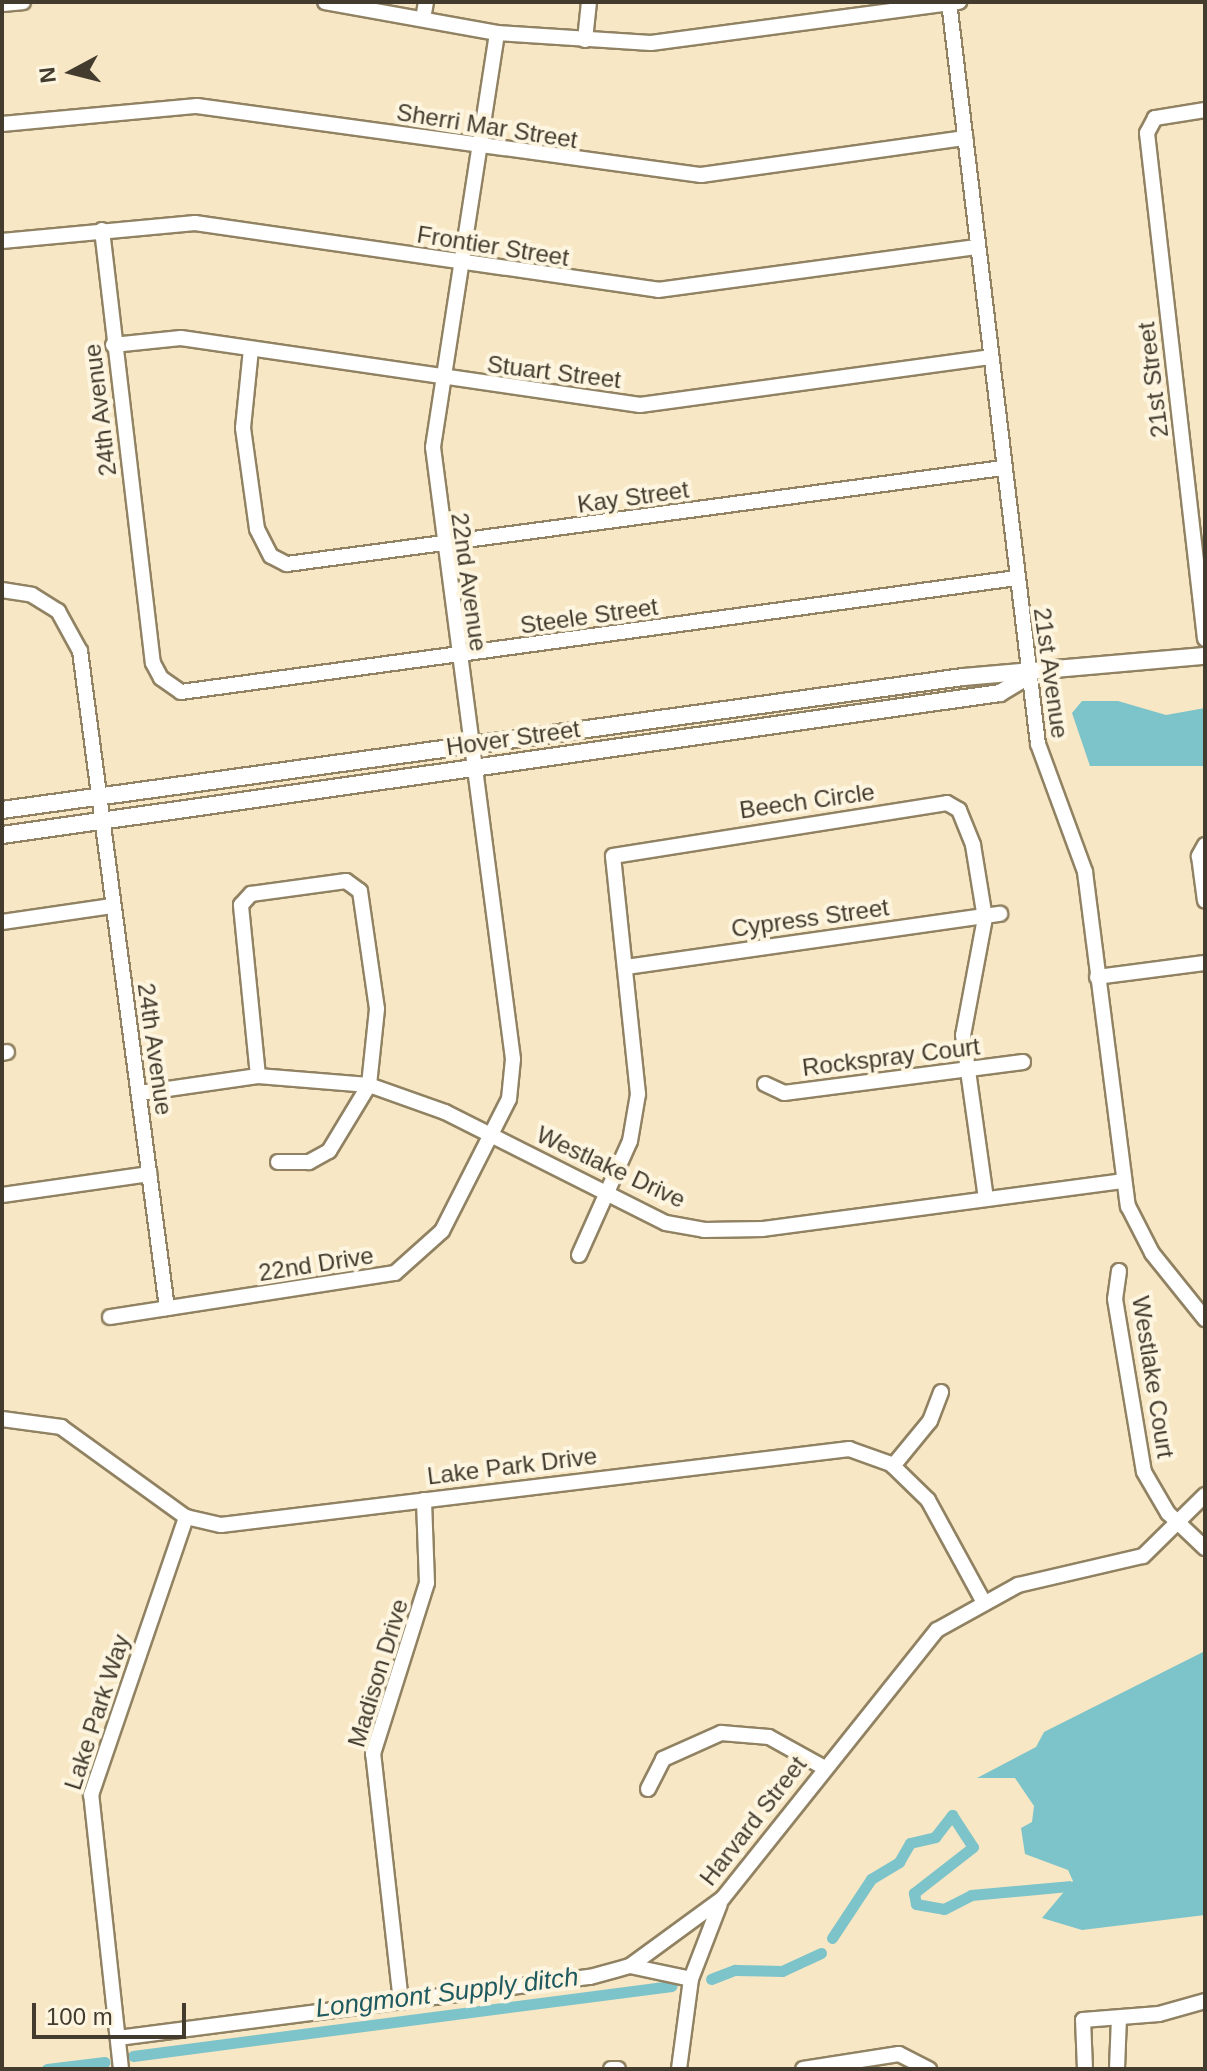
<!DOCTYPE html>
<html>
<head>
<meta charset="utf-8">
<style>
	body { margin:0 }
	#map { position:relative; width:1207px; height:2071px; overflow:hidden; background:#f7e7c4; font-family:Arial,sans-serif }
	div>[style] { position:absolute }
	.water>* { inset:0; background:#7cc3ca }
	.canal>* { height:11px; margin:-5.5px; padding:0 5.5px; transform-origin:5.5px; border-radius:5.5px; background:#7cc3ca }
	.roads { filter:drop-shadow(2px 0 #908262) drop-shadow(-2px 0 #908262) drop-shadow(0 2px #908262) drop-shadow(0 -2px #908262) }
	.minor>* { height:14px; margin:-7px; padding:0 7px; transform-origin:7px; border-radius:7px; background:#fff }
	.major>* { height:16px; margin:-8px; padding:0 8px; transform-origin:8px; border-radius:8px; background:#fff }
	span { translate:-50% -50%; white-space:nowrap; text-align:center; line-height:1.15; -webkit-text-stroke:8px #fef5e0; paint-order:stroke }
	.street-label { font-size:24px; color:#423b2e }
	.water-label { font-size:26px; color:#1e5a5f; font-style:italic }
	.frame { position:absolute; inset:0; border:4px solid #423b2e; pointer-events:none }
	.north { position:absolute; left:32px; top:32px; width:80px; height:80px; -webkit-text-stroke:6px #fef5e0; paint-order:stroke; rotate:263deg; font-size:22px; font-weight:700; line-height:32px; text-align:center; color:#423b2e }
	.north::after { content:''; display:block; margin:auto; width:28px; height:36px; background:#423b2e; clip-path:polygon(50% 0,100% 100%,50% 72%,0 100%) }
	.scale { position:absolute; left:32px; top:2003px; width:154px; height:36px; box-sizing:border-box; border:4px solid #423b2e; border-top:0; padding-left:10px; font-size:24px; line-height:28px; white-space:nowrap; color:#423b2e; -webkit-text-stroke:6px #fef5e0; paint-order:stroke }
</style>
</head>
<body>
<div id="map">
	<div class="water">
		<div style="clip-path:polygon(1082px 701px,1118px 701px,1166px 715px,1205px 708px,1205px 766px,1090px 766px,1072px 713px)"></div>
		<div style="clip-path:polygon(1205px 1651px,1205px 1915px,1082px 1930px,1042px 1918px,1073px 1881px,1068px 1870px,1025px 1854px,1021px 1828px,1032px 1822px,1034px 1806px,1015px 1778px,977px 1778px,1036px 1747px,1044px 1732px)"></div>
	</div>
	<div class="canal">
		<div style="left:832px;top:1938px;width:71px;rotate:-56.5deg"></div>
		<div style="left:871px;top:1879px;width:33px;rotate:-31deg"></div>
		<div style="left:899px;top:1862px;width:22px;rotate:-60deg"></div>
		<div style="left:910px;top:1843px;width:26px;rotate:-13deg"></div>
		<div style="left:935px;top:1837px;width:28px;rotate:-52deg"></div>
		<div style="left:952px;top:1815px;width:38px;rotate:57deg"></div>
		<div style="left:973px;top:1847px;width:75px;rotate:142.1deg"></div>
		<div style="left:914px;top:1893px;width:11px;rotate:80deg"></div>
		<div style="left:916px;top:1904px;width:28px;rotate:10deg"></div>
		<div style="left:944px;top:1909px;width:30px;rotate:-27deg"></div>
		<div style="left:971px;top:1895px;width:98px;rotate:-5.2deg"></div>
		<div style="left:711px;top:1979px;width:26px;rotate:-21deg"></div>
		<div style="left:735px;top:1970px;width:47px;rotate:1.2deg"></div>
		<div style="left:782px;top:1971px;width:43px;rotate:-24.8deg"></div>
		<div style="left:133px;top:2056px;width:543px;rotate:-7.41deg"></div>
		<div style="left:47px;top:2069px;width:58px;rotate:-6.9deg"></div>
	</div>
	<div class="roads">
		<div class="minor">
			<div style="left:325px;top:2px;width:175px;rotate:10.2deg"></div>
			<div style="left:497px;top:33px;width:154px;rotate:3.7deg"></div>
			<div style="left:651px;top:43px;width:311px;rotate:-7.6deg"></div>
			<div style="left:949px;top:2px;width:747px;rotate:83.16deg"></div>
			<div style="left:1038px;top:744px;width:136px;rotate:69.8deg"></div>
			<div style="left:1085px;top:872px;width:337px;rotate:82.7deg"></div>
			<div style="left:1128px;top:1206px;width:53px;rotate:62.9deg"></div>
			<div style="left:1152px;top:1253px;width:85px;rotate:51.2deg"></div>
			<div style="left:2px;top:4px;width:21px;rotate:-5deg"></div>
			<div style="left:423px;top:19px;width:17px;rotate:-80deg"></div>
			<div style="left:585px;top:40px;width:38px;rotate:-84deg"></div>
			<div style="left:1205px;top:110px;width:51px;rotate:170.9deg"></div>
			<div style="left:1155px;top:118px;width:17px;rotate:118deg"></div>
			<div style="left:1147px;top:133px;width:509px;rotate:83.46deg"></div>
			<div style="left:2px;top:124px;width:196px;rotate:-5.3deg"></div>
			<div style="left:197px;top:106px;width:509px;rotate:7.8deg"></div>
			<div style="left:701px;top:175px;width:267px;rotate:-8deg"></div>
			<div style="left:102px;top:230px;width:436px;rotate:83.3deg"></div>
			<div style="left:153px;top:663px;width:17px;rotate:62deg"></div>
			<div style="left:161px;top:678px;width:24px;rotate:35deg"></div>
			<div style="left:181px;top:692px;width:843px;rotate:-7.77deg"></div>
			<div style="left:2px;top:241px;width:194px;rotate:-5.3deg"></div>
			<div style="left:195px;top:223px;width:468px;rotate:8.2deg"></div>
			<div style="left:658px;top:290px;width:323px;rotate:-7.7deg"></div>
			<div style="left:113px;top:345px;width:68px;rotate:-5.9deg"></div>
			<div style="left:181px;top:338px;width:464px;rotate:8.3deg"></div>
			<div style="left:640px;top:405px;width:353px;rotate:-7.8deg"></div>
			<div style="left:251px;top:349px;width:79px;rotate:95.8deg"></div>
			<div style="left:243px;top:428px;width:102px;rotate:82.1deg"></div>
			<div style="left:257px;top:529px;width:30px;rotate:63deg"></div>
			<div style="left:271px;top:556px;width:18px;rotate:27deg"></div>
			<div style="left:287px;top:564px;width:722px;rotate:-7.64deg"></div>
			<div style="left:2px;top:590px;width:30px;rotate:9deg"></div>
			<div style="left:32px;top:595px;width:31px;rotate:32deg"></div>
			<div style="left:58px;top:611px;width:46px;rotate:61.2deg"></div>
			<div style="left:80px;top:651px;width:663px;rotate:82.46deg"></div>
			<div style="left:1205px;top:845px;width:13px;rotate:119deg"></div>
			<div style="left:1199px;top:856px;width:45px;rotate:82.4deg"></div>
			<div style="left:2px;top:922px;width:111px;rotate:-8.3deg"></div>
			<div style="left:626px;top:967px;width:378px;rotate:-8.1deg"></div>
			<div style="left:1097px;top:977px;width:109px;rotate:-7.4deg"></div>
			<div style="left:2px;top:1053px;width:5px;rotate:-11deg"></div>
			<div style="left:258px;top:1076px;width:172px;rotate:-95.7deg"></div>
			<div style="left:241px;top:905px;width:15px;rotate:-48deg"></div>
			<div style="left:251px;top:894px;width:96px;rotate:-7.8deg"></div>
			<div style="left:346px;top:881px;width:17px;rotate:36deg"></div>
			<div style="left:360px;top:891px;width:119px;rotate:81.8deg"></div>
			<div style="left:377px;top:1009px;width:76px;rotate:96deg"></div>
			<div style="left:369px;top:1085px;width:77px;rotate:121.2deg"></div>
			<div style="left:329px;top:1151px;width:23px;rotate:151deg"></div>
			<div style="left:309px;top:1162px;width:31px;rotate:180deg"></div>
			<div style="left:765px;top:1084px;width:21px;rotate:25deg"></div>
			<div style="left:784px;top:1093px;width:241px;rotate:-7.4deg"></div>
			<div style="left:140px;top:1093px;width:119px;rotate:-8.2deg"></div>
			<div style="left:258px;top:1076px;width:111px;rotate:4.6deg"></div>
			<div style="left:369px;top:1085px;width:81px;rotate:19.6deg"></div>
			<div style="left:445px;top:1112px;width:247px;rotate:26.7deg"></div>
			<div style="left:666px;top:1223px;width:39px;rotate:10deg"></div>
			<div style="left:704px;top:1230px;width:59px;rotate:-1deg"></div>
			<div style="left:763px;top:1229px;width:363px;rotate:-7.6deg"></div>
			<div style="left:2px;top:1195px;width:149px;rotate:-8.1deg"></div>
			<div style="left:579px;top:1255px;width:125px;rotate:-65.9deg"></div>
			<div style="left:630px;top:1141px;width:48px;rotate:-80.3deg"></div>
			<div style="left:638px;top:1094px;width:239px;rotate:-96deg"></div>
			<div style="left:613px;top:856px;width:338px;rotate:-9deg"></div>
			<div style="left:947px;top:803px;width:14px;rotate:30deg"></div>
			<div style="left:959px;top:810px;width:38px;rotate:68deg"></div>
			<div style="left:973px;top:845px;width:74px;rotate:80.7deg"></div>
			<div style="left:985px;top:918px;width:119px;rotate:100.6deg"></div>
			<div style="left:963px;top:1035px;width:165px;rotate:82deg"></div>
			<div style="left:1119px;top:1271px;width:28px;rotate:98deg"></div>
			<div style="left:1115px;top:1299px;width:175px;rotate:80.5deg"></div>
			<div style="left:1144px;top:1472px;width:48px;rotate:59.7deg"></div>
			<div style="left:1168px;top:1513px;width:51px;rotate:43.4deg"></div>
			<div style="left:110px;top:1317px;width:288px;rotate:-8.8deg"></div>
			<div style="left:395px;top:1273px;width:63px;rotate:-41.8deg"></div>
			<div style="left:442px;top:1231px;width:148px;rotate:-63.1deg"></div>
			<div style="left:509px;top:1099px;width:40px;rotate:-84.3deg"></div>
			<div style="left:513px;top:1059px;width:617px;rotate:-97.45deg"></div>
			<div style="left:433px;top:447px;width:419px;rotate:-81.2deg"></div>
			<div style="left:2px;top:1419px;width:60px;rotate:7.7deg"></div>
			<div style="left:61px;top:1427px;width:154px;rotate:35.8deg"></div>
			<div style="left:186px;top:1517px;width:36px;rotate:13deg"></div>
			<div style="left:221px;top:1525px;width:633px;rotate:-6.9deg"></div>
			<div style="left:849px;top:1449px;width:45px;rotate:19.7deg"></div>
			<div style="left:891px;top:1464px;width:52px;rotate:44.2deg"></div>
			<div style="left:928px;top:1500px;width:113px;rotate:61.4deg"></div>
			<div style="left:893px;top:1466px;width:58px;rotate:-50.6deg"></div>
			<div style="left:930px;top:1421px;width:31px;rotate:-69deg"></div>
			<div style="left:648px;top:1789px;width:34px;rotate:-63deg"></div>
			<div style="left:663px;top:1759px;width:64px;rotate:-24.1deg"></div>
			<div style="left:721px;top:1733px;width:48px;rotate:4.8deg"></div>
			<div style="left:769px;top:1737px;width:62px;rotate:29.1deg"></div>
			<div style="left:630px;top:1966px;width:62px;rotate:12deg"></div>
			<div style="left:401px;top:2002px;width:250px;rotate:-96.4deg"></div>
			<div style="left:373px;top:1754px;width:179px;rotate:-72.5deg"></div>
			<div style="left:427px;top:1583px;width:83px;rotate:-92.1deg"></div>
			<div style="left:118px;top:2038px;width:476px;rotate:-7.4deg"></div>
			<div style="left:590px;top:1977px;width:41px;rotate:-15.4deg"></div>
			<div style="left:630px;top:1966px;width:115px;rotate:-36.2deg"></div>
			<div style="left:723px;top:1898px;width:343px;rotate:-51.4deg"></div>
			<div style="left:937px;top:1630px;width:93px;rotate:-29.1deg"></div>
			<div style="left:1018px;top:1585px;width:128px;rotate:-13.1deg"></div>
			<div style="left:1143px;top:1556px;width:87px;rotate:-44.5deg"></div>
			<div style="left:121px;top:2069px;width:276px;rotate:-96.2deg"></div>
			<div style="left:91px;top:1795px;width:294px;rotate:-71.1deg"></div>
			<div style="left:611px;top:2069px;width:7px"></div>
			<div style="left:679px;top:2069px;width:91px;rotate:-82.4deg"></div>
			<div style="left:691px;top:1979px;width:80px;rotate:-68.9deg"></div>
			<div style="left:803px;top:2069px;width:97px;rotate:-8.9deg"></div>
			<div style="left:899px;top:2054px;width:34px;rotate:27deg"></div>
			<div style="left:1085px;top:2069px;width:49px;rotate:-92.3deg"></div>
			<div style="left:1083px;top:2020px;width:76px;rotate:-4.5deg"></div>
			<div style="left:1159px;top:2014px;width:48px;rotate:-15.8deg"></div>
			<div style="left:1117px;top:2069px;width:51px;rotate:-87.8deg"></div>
		</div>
		<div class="major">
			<div style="left:2px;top:810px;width:970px;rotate:-7.88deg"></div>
			<div style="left:963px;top:677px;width:243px;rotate:-5deg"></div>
			<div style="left:2px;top:835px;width:1008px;rotate:-8.1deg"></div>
			<div style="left:1000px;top:693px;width:31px;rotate:-31deg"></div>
		</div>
	</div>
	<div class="street-label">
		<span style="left:487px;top:126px;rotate:9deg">Sherri Mar Street</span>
		<span style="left:493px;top:246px;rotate:9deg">Frontier Street</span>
		<span style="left:554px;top:372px;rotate:7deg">Stuart Street</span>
		<span style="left:1153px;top:380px;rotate:-97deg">21st Street</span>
		<span style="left:100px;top:410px;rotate:-97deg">24th Avenue</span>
		<span style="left:633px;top:497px;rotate:-8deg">Kay Street</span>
		<span style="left:469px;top:582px;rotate:82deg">22nd Avenue</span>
		<span style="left:589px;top:616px;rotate:-8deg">Steele Street</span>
		<span style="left:1051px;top:673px;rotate:82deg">21st Avenue</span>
		<span style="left:513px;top:738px;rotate:-8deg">Hover Street</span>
		<span style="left:807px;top:801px;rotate:-8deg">Beech Circle</span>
		<span style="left:810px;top:918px;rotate:-8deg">Cypress Street</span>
		<span style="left:155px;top:1049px;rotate:82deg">24th Avenue</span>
		<span style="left:891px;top:1057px;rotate:-7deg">Rockspray Court</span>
		<span style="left:611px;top:1167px;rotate:25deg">Westlake Drive</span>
		<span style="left:316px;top:1264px;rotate:-9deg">22nd Drive</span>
		<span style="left:1153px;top:1377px;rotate:81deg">Westlake Court</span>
		<span style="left:512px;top:1466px;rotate:-7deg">Lake Park Drive</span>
		<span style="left:378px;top:1673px;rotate:-73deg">Madison Drive</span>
		<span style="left:97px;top:1712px;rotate:-72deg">Lake Park Way</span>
		<span style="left:753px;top:1821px;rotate:-52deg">Harvard Street</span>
	</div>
	<div class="water-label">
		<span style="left:447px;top:1993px;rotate:-7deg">Longmont Supply ditch</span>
	</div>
	<div class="frame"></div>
	<div class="north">N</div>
	<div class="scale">100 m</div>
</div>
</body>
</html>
